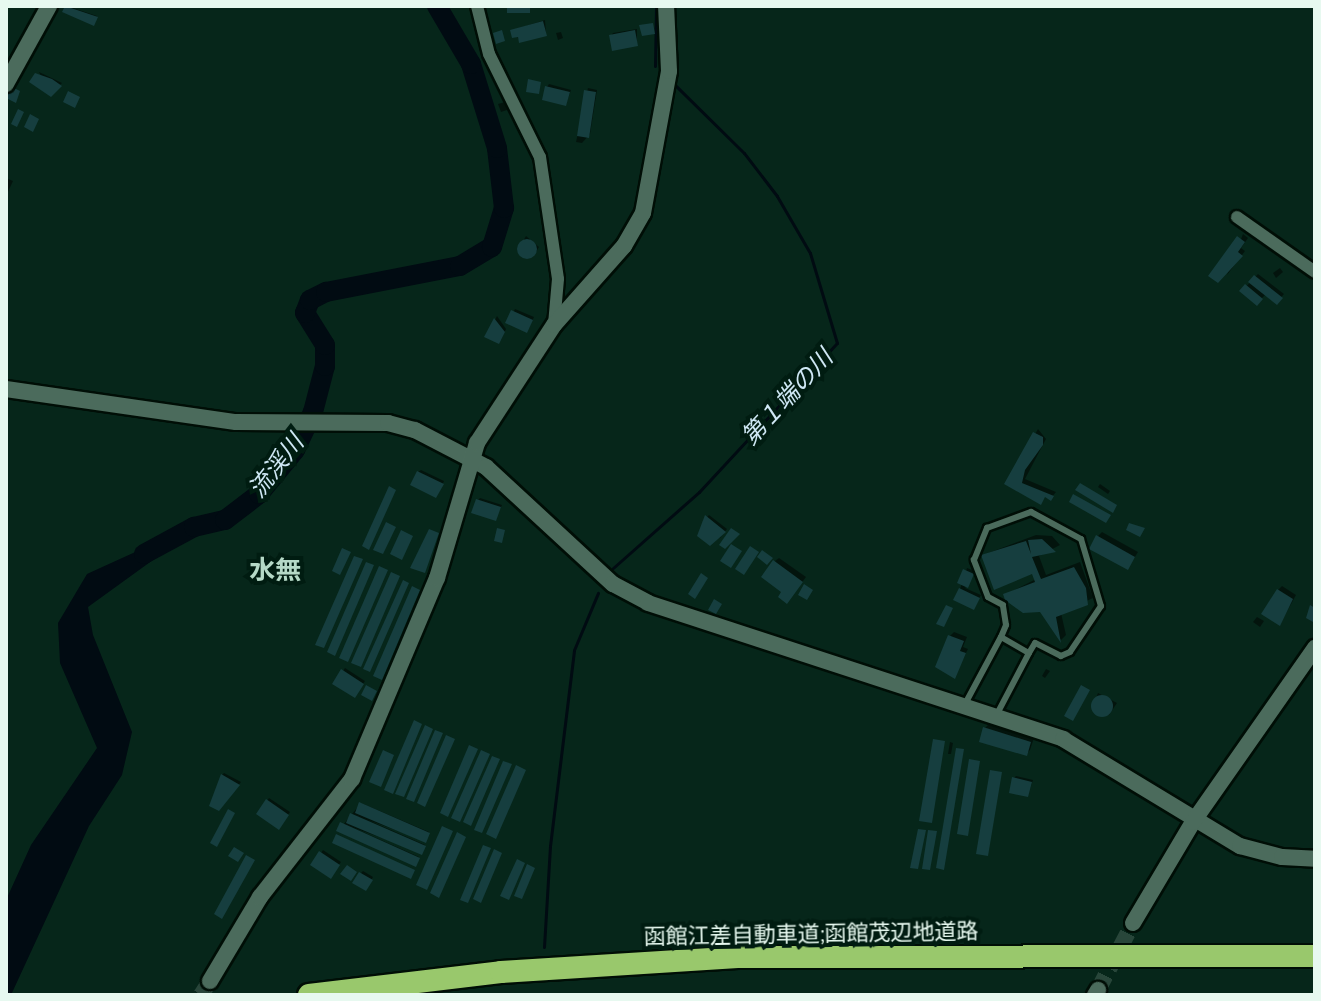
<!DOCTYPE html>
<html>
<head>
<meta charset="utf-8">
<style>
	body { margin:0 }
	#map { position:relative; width:1321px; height:1001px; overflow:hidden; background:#06261a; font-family:"PT Sans Narrow","Noto Sans JP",sans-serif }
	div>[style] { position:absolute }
	.water>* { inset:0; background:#010b12 }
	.shadow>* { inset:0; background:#0007 }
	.stream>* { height:3px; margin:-1.5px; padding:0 1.5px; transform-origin:1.5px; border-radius:1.5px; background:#010b12 }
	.river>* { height:20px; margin:-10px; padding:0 10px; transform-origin:10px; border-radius:10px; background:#010b12 }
	.building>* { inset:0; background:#163e3f }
	.round { border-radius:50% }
	.tertiary-tunnel>* { height:16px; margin-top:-8px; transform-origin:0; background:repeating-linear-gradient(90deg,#28463a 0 16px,transparent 0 24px) }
	.roads { filter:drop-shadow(2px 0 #000e06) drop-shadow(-2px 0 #000e06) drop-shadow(0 2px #000e06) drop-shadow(0 -2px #000e06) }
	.service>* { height:6px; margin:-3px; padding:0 3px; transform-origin:3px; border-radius:3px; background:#4b6b5c }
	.minor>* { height:12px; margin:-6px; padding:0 6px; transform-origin:6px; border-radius:6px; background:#4b6b5c }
	.tertiary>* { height:16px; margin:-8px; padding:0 8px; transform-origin:8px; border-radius:8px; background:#4b6b5c }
	.motorway>* { height:22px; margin:-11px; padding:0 11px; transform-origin:11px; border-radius:11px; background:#99c86c }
	span { translate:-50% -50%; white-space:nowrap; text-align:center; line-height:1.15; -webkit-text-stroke:8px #001c11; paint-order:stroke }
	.street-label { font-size:22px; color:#e7f9f0 }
	.water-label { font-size:24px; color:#cfe8f5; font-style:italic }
	.quarter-label { font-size:26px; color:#b5d9c7; font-weight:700 }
	.frame { position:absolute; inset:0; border:8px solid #e7f9f0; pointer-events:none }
</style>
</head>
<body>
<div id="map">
	<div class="water">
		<div style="clip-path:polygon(166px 538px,164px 552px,88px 607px,93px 635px,132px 732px,122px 775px,89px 826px,11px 995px,6px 995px,6px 900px,31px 845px,97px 748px,60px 663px,58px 623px,87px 574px)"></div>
	</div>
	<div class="shadow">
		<div style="clip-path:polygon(67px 6px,97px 16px,93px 24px,65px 11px)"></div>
		<div style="clip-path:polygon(545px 20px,546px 34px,520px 41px,513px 30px)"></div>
		<div style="clip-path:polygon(637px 29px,637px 45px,611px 36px,613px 33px)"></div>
		<div style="clip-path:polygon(561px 32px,563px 38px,558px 40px,556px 33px)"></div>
		<div style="clip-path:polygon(39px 72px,62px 83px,50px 94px)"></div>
		<div style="clip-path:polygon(549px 84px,571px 90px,566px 104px,547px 87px)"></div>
		<div style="clip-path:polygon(588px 88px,597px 90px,590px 134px,582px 143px,576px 142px)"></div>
		<div style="clip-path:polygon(505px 102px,507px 110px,501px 112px,498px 104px)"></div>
		<div style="clip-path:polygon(6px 178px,13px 181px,6px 196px)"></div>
		<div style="clip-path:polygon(1243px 234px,1248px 238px,1241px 248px,1245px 251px,1227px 275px)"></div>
		<div style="clip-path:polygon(526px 236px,539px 247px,533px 257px,518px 250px)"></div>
		<div style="clip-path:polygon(1280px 268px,1283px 272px,1276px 278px,1273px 273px)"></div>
		<div style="clip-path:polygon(1258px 274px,1284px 294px,1277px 302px,1266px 294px,1257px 303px,1242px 291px)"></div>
		<div style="clip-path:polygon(515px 309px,534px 317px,529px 328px,508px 322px)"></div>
		<div style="clip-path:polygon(497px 316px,506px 329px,501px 340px,487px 336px)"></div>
		<div style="clip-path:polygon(1038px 429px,1046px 439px,1025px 479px,1056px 492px,1051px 498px,1007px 483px)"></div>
		<div style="clip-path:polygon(421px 470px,444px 481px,438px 494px,418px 472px)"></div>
		<div style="clip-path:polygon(1100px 484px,1110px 491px,1108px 494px,1098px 487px)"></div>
		<div style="clip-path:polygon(480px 498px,502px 505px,495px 519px,478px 500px)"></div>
		<div style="clip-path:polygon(709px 515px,727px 529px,720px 538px,707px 517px)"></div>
		<div style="clip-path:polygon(1102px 532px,1138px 552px,1128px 568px,1098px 536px)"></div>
		<div style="clip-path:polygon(1036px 535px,1052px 536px,1060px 545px,1039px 556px,1046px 575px,1080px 562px,1093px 598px,1061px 613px,1066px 635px,1061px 640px,1041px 610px,1005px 595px,1036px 579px,1033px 571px,983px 555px)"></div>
		<div style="clip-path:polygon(779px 558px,806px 577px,791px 597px,775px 561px)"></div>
		<div style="clip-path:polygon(967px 568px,975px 571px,965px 588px,981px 595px,976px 605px,960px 589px)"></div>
		<div style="clip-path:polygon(1282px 586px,1296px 595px,1280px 624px,1278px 590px)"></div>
		<div style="clip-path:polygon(1257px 617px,1264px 621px,1260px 627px,1253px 622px)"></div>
		<div style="clip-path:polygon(954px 632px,967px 637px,963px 647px,968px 649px,954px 676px,950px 636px)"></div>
		<div style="clip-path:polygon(345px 668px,365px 681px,357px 693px,343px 671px)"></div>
		<div style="clip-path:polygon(1046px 669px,1050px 671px,1045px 678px,1042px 676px)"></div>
		<div style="clip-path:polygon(1098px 693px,1117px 703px,1109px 715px,1092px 707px)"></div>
		<div style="clip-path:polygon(989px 724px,1034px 738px,1030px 750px,1026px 754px,985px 728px)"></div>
		<div style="clip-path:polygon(950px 742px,953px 743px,951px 754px,948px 754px)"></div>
		<div style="clip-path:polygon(224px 773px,241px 782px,219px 809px,222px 775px)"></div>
		<div style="clip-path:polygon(1016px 776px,1033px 780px,1028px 795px,1014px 778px)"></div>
		<div style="clip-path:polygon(269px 798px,290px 812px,281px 825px,267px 801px)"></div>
		<div style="clip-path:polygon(361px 803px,429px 832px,426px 841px,368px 820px,425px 845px,422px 852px,354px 828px,419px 857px,415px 865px,339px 830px)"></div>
		<div style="clip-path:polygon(323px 850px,341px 862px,332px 874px,313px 865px)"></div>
		<div style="clip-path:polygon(363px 871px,373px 877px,368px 886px,361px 873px)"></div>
	</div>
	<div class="stream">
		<div style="left:655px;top:66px;width:60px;rotate:-89deg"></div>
		<div style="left:613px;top:568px;width:115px;rotate:-41.5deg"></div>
		<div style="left:699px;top:492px;width:203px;rotate:-47.2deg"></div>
		<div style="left:837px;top:343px;width:94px;rotate:-106.7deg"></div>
		<div style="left:810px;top:253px;width:66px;rotate:-120.1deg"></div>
		<div style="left:777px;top:196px;width:54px;rotate:-127.5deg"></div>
		<div style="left:744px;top:153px;width:101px;rotate:-135.4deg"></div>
		<div style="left:544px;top:947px;width:101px;rotate:-86.6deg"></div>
		<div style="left:550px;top:846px;width:197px;rotate:-83deg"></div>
		<div style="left:574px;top:650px;width:62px;rotate:-67.2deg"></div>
	</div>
	<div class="river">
		<div style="left:144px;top:554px;width:57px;rotate:-28.4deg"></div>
		<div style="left:194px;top:527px;width:32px;rotate:-13deg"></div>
		<div style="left:225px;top:520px;width:43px;rotate:-37.4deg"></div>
		<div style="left:259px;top:494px;width:57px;rotate:-50.7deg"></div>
		<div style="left:295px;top:450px;width:42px;rotate:-64.7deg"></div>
		<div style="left:313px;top:412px;width:48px;rotate:-75.4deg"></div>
		<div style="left:325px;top:366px;width:21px;rotate:-90deg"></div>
		<div style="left:325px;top:345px;width:38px;rotate:-122deg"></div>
		<div style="left:305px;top:313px;width:14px;rotate:-69deg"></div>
		<div style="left:310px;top:300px;width:18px;rotate:-27deg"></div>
		<div style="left:326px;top:292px;width:136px;rotate:-11deg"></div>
		<div style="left:460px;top:266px;width:37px;rotate:-31deg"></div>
		<div style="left:492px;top:247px;width:41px;rotate:-72.9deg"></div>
		<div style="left:504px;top:208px;width:60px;rotate:-96.7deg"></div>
		<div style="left:497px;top:148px;width:88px;rotate:-107.2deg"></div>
		<div style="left:471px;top:64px;width:67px;rotate:-120.4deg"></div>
	</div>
	<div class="building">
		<div style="clip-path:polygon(65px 6px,98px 17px,94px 26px,62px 12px)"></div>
		<div style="clip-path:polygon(507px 6px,530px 6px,530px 13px,507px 13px)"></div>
		<div style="clip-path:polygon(543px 21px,547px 36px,519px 43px,518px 37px,512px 38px,510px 30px)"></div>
		<div style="clip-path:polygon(653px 23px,655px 34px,642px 36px,639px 25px)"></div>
		<div style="clip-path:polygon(502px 30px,505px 41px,496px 44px,493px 33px)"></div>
		<div style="clip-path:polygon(635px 30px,638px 46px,612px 51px,609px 35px)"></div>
		<div style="clip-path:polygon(35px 73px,52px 79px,62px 86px,51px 97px,29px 82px)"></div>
		<div style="clip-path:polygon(528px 79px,541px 82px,539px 94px,526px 92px)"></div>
		<div style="clip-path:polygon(545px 86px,570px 92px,566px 106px,542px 100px)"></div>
		<div style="clip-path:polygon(12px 87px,20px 91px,16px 103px,6px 98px)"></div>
		<div style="clip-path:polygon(584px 90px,596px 92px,589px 138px,577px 136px)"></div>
		<div style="clip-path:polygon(68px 91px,80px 97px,75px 108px,63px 102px)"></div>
		<div style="clip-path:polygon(18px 109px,24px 112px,17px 127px,11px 124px)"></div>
		<div style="clip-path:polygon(30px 114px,39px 119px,33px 132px,24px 127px)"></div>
		<div style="clip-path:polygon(1237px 236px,1245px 242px,1238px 252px,1243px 256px,1218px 283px,1208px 276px)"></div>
		<div class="round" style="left:517px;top:239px;width:20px;height:20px"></div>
		<div style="clip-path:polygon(1254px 275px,1283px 298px,1277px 305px,1248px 282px)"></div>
		<div style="clip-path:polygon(1245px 284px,1263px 299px,1257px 306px,1239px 291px)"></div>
		<div style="clip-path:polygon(511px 310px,533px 320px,527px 333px,505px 323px)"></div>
		<div style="clip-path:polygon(494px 318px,505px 332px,499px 344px,484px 337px)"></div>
		<div style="clip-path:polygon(1033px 432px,1043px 437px,1043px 445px,1025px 470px,1022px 483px,1054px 496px,1051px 501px,1045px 497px,1041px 505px,1004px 484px)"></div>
		<div style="clip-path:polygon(417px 471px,444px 484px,436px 498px,410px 485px)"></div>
		<div style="clip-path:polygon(1080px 483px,1117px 505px,1113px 513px,1075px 490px)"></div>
		<div style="clip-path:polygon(389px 486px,396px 490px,369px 550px,362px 546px)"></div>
		<div style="clip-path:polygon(1073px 494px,1111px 515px,1106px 523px,1069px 502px)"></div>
		<div style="clip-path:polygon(476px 499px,501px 507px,496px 521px,471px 513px)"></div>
		<div style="clip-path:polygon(705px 515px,726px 532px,710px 546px,697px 536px)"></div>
		<div style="clip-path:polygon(386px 522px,396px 527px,383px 554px,373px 550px)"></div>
		<div style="clip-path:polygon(1129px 523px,1145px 528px,1140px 537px,1126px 530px)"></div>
		<div style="clip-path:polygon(497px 528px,505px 530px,502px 543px,494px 541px)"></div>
		<div style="clip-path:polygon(731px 528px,740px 534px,725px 549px,719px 545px)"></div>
		<div style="clip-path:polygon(429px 529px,439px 533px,425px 573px,410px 568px)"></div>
		<div style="clip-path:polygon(401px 530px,413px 536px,402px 560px,390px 554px)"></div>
		<div style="clip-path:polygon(1096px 535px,1135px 557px,1128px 570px,1089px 549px)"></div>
		<div style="clip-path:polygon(1042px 539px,1056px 552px,1032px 557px,1041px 579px,1074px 567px,1086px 588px,1088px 605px,1056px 617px,1061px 643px,1040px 612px,1023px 613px,1005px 600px,1003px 594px,1035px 582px,1032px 574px,994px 590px,981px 555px,1026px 541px,1031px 554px,1028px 540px)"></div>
		<div style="clip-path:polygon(731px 544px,742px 551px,731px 568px,720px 561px)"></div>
		<div style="clip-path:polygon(750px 546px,759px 552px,744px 575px,735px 569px)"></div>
		<div style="clip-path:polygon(342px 548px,351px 552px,340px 575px,332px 571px)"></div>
		<div style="clip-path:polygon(762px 550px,773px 558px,767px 565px,757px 557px)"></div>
		<div style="clip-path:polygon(354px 556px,363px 559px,324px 648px,315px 645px)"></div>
		<div style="clip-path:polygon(773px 560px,803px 582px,787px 604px,778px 597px,781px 592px,761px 577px)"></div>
		<div style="clip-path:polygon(366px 562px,374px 565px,335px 656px,327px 652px)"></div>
		<div style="clip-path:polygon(379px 566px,388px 570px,348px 662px,339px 658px)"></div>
		<div style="clip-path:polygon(963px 569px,974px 574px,968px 588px,957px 583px)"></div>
		<div style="clip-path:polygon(391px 572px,400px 576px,361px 667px,351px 663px)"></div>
		<div style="clip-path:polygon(701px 573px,708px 578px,695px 599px,688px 594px)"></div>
		<div style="clip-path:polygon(403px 580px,409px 583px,370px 672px,363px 669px)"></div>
		<div style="clip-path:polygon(804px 584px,813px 590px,807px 600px,798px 595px)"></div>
		<div style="clip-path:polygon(412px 586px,420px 590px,382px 680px,373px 676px)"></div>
		<div style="clip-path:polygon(959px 588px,980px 598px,974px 610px,953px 600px)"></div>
		<div style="clip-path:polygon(1277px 589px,1293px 599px,1280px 626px,1261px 614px)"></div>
		<div style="clip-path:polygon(714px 599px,722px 604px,716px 614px,708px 610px)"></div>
		<div style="clip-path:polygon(946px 605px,953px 608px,944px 627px,936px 624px)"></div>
		<div style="clip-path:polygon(1310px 605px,1315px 608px,1313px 622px,1306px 618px)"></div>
		<div style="clip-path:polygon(948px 635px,964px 641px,960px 651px,966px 653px,955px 679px,935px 667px)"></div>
		<div style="clip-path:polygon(341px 669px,364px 684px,355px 698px,332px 684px)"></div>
		<div style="clip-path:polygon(366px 685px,377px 691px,372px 701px,361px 695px)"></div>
		<div style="clip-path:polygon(1081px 685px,1090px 690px,1073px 721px,1064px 716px)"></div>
		<div class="round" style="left:1091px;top:695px;width:22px;height:22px"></div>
		<div style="clip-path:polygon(414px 720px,422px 724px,393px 794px,384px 790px)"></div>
		<div style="clip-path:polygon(425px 725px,433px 729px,404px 797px,395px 794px)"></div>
		<div style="clip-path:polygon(983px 727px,1031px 742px,1027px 756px,979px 742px)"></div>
		<div style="clip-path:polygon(435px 730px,443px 733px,414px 802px,406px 799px)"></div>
		<div style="clip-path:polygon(446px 735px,455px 739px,425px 807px,417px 803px)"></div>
		<div style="clip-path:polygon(933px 739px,945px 741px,932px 823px,919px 821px)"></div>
		<div style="clip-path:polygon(469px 745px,478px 749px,448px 817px,440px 813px)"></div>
		<div style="clip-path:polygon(956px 748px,964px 749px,944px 870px,936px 868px)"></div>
		<div style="clip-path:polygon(383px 750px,394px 755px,381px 787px,369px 782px)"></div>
		<div style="clip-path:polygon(481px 750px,490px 754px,460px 822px,451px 818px)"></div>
		<div style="clip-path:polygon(492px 756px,500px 759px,471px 826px,463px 822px)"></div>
		<div style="clip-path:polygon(969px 759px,980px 761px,968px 836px,957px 834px)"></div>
		<div style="clip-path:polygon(503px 761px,512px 764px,482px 833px,474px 830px)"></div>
		<div style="clip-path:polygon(516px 765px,526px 770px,496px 839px,486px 834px)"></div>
		<div style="clip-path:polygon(990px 770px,1002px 772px,988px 856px,976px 854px)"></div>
		<div style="clip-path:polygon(221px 774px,240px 785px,219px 811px,209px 806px)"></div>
		<div style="clip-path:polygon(1012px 777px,1032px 782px,1028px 797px,1009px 793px)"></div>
		<div style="clip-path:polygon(266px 799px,289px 815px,279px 830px,256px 814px)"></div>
		<div style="clip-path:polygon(359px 802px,430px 833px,426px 843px,355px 813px)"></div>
		<div style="clip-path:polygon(228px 809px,235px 813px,217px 847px,210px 843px)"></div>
		<div style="clip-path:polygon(350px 813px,426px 846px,422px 855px,346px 823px)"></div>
		<div style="clip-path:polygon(340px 822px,420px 858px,416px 867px,336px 831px)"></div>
		<div style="clip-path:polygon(442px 826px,453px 831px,427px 890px,416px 885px)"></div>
		<div style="clip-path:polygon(918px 829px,926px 830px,918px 869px,910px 868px)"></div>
		<div style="clip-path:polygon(928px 830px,937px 831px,930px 870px,922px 869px)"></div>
		<div style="clip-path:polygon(457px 832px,466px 837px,439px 898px,430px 893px)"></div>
		<div style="clip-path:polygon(336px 834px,415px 870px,411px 879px,332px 843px)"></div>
		<div style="clip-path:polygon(483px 845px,491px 848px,468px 903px,460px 900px)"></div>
		<div style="clip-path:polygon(234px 847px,244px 853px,238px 862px,228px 856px)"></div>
		<div style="clip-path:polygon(494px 849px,502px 853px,481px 903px,473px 899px)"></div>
		<div style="clip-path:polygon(319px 851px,340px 865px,331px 879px,310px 865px)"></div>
		<div style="clip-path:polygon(246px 855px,255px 860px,222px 919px,214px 914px)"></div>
		<div style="clip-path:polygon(517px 859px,525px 863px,509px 900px,500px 896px)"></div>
		<div style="clip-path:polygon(527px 864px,535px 868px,522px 899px,514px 896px)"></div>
		<div style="clip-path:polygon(347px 865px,357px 872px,351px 881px,340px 874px)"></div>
		<div style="clip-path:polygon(359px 872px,373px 880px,366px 891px,352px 883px)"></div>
	</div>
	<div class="tertiary-tunnel">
		<div style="left:1098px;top:990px;width:76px;rotate:-62.4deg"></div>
		<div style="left:201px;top:995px;width:17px;rotate:-57deg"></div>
	</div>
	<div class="roads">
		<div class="service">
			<div style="left:1001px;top:637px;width:13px;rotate:-67deg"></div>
			<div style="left:1006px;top:625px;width:20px;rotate:-99deg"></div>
			<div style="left:1003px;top:605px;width:17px;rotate:-152deg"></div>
			<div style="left:988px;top:597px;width:40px;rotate:-111deg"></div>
			<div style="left:974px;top:560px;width:35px;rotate:-68deg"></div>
			<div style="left:987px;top:528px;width:47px;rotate:-20deg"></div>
			<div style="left:1031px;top:512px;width:57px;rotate:28.4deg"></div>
			<div style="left:1081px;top:539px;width:70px;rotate:73.4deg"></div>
			<div style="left:1101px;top:606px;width:55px;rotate:124deg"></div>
			<div style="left:1070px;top:652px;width:10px;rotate:156deg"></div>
			<div style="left:1061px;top:656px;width:29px;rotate:-153deg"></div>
			<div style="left:1035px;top:643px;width:12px;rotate:121deg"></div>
			<div style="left:965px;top:704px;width:76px;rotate:-61.8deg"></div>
			<div style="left:1001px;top:637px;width:32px;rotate:30deg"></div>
			<div style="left:1029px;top:653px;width:69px;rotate:117.7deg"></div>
		</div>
		<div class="minor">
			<div style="left:477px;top:6px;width:49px;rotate:76deg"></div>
			<div style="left:489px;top:54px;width:115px;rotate:63.7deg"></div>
			<div style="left:540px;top:157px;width:123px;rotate:81.6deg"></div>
			<div style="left:558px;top:279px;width:46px;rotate:95deg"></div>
			<div style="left:1237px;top:217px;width:95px;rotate:35.2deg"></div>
		</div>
		<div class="tertiary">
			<div style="left:6px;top:84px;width:89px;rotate:-61.1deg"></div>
			<div style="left:6px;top:389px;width:232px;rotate:8.2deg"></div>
			<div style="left:236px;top:422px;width:152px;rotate:0.4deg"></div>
			<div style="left:388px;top:423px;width:28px;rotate:15deg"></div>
			<div style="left:415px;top:430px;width:80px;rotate:27.5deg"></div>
			<div style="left:486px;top:467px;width:173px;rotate:42.7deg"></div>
			<div style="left:613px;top:584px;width:40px;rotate:28deg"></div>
			<div style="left:648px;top:603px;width:437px;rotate:18.1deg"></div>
			<div style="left:1063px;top:739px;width:207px;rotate:31.2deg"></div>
			<div style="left:1240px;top:846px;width:43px;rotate:14.7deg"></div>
			<div style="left:1282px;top:857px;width:33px;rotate:3deg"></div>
			<div style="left:1133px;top:923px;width:117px;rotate:-59.3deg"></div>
			<div style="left:1193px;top:822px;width:213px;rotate:-55deg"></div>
			<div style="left:210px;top:981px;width:98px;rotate:-59.2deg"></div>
			<div style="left:260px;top:897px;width:150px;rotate:-52.1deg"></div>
			<div style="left:352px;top:779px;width:218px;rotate:-67.1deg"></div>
			<div style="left:437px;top:578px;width:141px;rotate:-73.5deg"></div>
			<div style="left:477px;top:443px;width:141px;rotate:-56.9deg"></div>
			<div style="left:554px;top:325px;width:106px;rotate:-48.5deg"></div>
			<div style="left:624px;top:246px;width:38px;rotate:-60deg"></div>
			<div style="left:643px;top:213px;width:144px;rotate:-79.6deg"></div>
			<div style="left:669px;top:71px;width:65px;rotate:-92.6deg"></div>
			<div style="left:1095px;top:995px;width:6px;rotate:-59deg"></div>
		</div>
		<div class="motorway">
			<div style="left:309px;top:995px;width:193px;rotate:-6.8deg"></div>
			<div style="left:501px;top:972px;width:237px;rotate:-3.6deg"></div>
			<div style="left:738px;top:957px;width:577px;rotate:-0.1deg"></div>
		</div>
	</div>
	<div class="street-label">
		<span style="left:811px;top:934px;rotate:-1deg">函館江差自動車道;函館茂辺地道路</span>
	</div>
	<div class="water-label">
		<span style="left:787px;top:397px;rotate:-47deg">第１端の川</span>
		<span style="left:276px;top:466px;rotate:-52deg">流渓川</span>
	</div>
	<div class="quarter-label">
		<span style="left:275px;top:570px">水無</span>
	</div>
	<div class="frame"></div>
</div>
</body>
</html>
